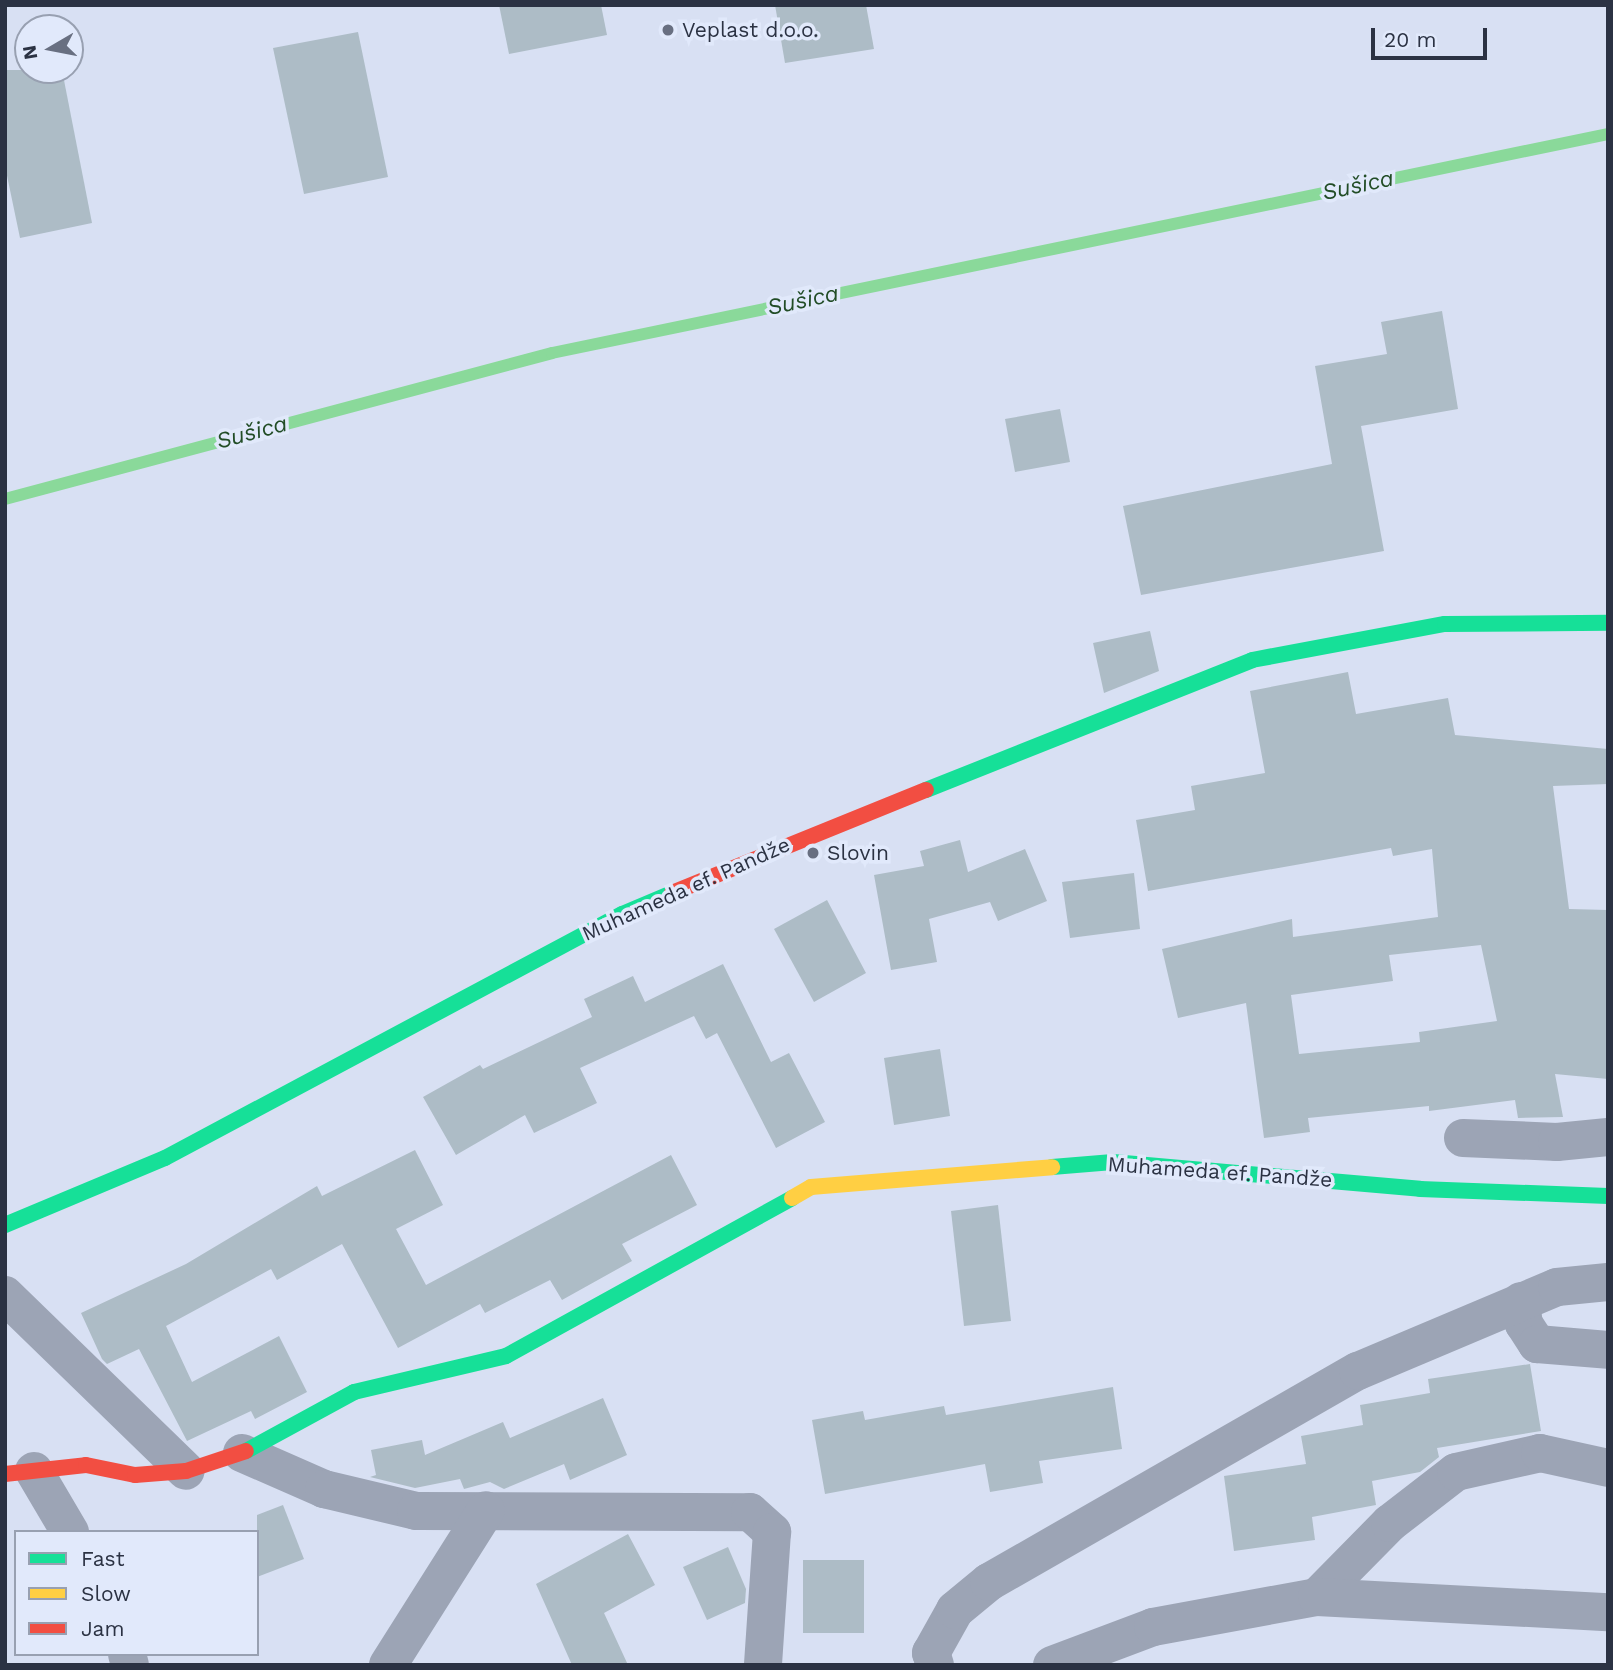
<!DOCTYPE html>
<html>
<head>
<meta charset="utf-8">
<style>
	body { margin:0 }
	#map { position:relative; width:1613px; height:1670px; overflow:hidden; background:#d8e0f3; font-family:"Work Sans",sans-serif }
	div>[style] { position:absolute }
	.stream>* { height:12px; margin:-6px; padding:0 6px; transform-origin:6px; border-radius:6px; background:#8ad99a }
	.building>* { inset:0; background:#adbcc6 }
	.street>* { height:38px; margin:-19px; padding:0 19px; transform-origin:19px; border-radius:19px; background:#9ca4b5 }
	.fast>* { height:16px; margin:-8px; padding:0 8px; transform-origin:8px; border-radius:8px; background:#16e098 }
	.slow>* { height:16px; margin:-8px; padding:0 8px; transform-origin:8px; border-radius:8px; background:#ffcf43 }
	.jam>* { height:16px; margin:-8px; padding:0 8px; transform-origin:8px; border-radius:8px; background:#f24e42 }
	.dots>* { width:19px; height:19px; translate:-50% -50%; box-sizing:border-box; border:4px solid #e1e9fb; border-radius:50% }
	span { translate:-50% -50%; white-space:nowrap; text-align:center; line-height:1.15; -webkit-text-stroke:7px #e1e9fb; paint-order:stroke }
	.poi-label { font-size:21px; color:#2b3243 }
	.left { translate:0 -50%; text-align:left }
	.street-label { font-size:21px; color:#2b3243 }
	.water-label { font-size:23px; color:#224d27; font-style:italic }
	.frame { position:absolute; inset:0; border:7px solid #2b3243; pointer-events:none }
	.legend { position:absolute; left:14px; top:1530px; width:245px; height:126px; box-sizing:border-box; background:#e1e9fb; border:2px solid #98a0b1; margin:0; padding:9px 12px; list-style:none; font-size:21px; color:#2b3243 }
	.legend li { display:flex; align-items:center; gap:14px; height:35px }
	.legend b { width:35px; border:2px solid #98a0b1 }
	.north { position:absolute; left:14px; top:14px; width:70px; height:70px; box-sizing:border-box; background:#e1e9fb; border:2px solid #98a0b1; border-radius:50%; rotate:260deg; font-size:19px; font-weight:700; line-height:28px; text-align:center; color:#2b3243 }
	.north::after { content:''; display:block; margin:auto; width:24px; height:32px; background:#686f81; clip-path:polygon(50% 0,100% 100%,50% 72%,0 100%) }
	.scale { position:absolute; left:1371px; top:28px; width:116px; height:32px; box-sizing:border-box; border:4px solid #2b3243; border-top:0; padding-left:9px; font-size:21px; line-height:24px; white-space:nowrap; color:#2b3243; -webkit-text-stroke:5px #e1e9fb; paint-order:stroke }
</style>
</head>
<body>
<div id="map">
	<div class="stream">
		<div style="left:5px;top:499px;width:566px;rotate:-14.94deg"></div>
		<div style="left:552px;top:353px;width:1078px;rotate:-11.72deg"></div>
	</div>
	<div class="building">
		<div style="clip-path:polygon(499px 5px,601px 5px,607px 35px,509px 54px)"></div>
		<div style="clip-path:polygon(775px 5px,866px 5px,874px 49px,785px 63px)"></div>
		<div style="clip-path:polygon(358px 32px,388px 177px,304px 194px,273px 48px)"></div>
		<div style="clip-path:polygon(5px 70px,62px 70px,92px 223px,20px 238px,5px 166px)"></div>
		<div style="clip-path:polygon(1442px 311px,1458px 409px,1361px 426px,1384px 551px,1141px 595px,1123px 506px,1332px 464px,1315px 366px,1387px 354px,1381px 322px)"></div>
		<div style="clip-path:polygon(1060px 409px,1070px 462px,1015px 472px,1005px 419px)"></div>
		<div style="clip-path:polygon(1150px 631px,1159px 671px,1104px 693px,1093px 643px)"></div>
		<div style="clip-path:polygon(evenodd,1348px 672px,1356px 714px,1448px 698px,1455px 735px,1608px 749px,1608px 784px,1553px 786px,1569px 909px,1608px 910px,1608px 1079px,1555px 1074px,1563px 1117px,1518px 1118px,1515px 1100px,1429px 1111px,1429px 1106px,1308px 1118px,1310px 1132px,1264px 1138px,1246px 1003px,1178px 1018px,1162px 949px,1292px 919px,1293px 937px,1438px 917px,1432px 849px,1393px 856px,1391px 848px,1148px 891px,1136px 820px,1195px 810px,1191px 786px,1265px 773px,1250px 691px,1348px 672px,1481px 945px,1497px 1021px,1419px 1032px,1420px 1042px,1299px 1054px,1291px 995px,1393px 981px,1389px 955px,1481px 945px)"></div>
		<div style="clip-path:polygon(960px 840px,968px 872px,1025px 849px,1047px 901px,998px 921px,990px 902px,929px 919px,937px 962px,891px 970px,874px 875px,924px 866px,920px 851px)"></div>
		<div style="clip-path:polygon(1134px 873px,1140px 929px,1070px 938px,1062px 882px)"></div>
		<div style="clip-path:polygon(827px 900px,866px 973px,814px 1002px,774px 929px)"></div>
		<div style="clip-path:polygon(723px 964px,771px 1062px,789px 1053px,825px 1122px,776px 1148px,717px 1033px,706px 1039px,694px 1016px,580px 1068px,597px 1103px,534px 1133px,525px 1115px,456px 1155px,423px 1097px,480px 1065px,483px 1069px,592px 1017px,584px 999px,633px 976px,645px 1002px)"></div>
		<div style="clip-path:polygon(940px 1049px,950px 1116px,894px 1125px,884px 1058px)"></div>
		<div style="clip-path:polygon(415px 1150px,443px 1205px,396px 1229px,426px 1285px,671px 1155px,697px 1205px,622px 1244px,632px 1261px,562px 1300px,550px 1280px,485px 1313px,480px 1304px,398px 1348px,342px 1244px,277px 1280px,271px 1269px,166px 1326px,192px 1382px,279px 1336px,307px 1392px,255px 1419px,251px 1411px,187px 1441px,139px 1349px,107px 1364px,102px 1359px,81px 1313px,186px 1264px,317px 1186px,322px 1196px)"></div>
		<div style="clip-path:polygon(998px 1205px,1011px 1321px,964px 1326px,951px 1211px)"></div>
		<div style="clip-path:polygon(1530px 1364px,1541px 1431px,1437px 1448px,1439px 1457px,1420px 1472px,1372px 1481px,1376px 1505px,1312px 1517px,1315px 1540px,1234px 1551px,1224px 1476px,1306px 1464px,1301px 1436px,1363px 1425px,1360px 1405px,1430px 1393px,1428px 1379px)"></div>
		<div style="clip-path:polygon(1113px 1387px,1122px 1449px,1039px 1461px,1043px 1483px,990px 1492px,985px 1464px,825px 1494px,812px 1420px,863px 1411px,865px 1420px,944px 1406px,946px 1415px)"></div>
		<div style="clip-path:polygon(603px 1398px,627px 1455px,570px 1480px,564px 1464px,504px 1489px,490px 1482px,464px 1489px,460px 1479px,415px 1488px,370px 1477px,376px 1475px,371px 1450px,422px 1440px,425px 1455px,503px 1422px,510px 1438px)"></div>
		<div style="clip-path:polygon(283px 1505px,304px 1559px,257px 1577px,257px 1515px)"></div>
		<div style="clip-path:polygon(628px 1534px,655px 1585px,604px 1613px,628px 1665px,572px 1665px,536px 1584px)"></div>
		<div style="clip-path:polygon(728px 1547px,746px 1589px,745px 1603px,707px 1620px,683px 1567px)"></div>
		<div style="clip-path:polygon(803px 1560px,864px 1560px,864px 1633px,803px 1633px)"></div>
	</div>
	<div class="street">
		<div style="left:1463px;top:1138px;width:94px;rotate:2.4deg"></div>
		<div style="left:1557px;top:1142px;width:51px;rotate:-5.6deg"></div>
		<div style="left:5px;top:1295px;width:252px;rotate:44.2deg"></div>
		<div style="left:1521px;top:1301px;width:23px;rotate:83deg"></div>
		<div style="left:1524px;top:1324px;width:24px;rotate:57deg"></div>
		<div style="left:1537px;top:1344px;width:71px;rotate:4.8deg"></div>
		<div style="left:242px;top:1453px;width:90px;rotate:23.7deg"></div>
		<div style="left:324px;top:1489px;width:95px;rotate:13.4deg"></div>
		<div style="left:416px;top:1511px;width:334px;rotate:0.2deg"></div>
		<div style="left:750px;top:1512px;width:30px;rotate:42deg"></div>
		<div style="left:772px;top:1532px;width:133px;rotate:93.9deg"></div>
		<div style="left:34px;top:1471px;width:71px;rotate:59.5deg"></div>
		<div style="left:1317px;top:1597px;width:104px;rotate:-45.4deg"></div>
		<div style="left:1390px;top:1523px;width:83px;rotate:-37.7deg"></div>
		<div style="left:1456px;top:1472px;width:86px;rotate:-12.7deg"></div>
		<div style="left:1540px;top:1453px;width:70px;rotate:12.4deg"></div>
		<div style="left:127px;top:1654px;width:11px;rotate:75deg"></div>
		<div style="left:388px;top:1665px;width:183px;rotate:-57.7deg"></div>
		<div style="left:935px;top:1665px;width:13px;rotate:-108deg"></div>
		<div style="left:931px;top:1653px;width:49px;rotate:-60.8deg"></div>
		<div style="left:955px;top:1610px;width:44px;rotate:-39.5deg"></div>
		<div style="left:989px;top:1582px;width:425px;rotate:-29.8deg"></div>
		<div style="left:1358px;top:1371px;width:216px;rotate:-22.9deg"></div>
		<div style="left:1557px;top:1287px;width:51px;rotate:-5.6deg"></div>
		<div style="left:1052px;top:1665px;width:108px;rotate:-20.6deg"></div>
		<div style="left:1153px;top:1627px;width:167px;rotate:-10.4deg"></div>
		<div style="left:1317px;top:1597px;width:291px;rotate:3deg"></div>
	</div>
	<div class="fast">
		<div style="left:926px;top:790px;width:351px;rotate:-21.7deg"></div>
		<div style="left:1252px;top:660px;width:196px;rotate:-10.6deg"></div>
		<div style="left:1445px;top:624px;width:163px;rotate:-0.4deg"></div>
		<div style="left:1052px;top:1167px;width:61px;rotate:-4.7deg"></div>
		<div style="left:1113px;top:1162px;width:308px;rotate:5deg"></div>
		<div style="left:1420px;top:1189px;width:188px;rotate:2.1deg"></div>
		<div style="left:5px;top:1225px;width:173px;rotate:-22.7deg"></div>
		<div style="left:165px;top:1158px;width:518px;rotate:-28.1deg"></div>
		<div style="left:622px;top:914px;width:54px;rotate:-22.8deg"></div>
		<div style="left:246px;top:1451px;width:123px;rotate:-28.6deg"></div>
		<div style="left:354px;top:1392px;width:156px;rotate:-13.3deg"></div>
		<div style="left:506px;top:1356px;width:327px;rotate:-28.9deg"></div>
	</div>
	<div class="slow">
		<div style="left:792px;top:1198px;width:22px;rotate:-30deg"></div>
		<div style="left:811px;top:1187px;width:242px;rotate:-4.7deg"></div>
	</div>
	<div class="jam">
		<div style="left:672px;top:893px;width:274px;rotate:-22.1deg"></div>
		<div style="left:5px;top:1474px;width:81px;rotate:-6.3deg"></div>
		<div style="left:86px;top:1465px;width:50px;rotate:11.5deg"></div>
		<div style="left:135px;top:1475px;width:51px;rotate:-4.5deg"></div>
		<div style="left:186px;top:1471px;width:63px;rotate:-18.4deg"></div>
	</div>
	<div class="dots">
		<div style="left:668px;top:30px;background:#686f81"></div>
		<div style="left:813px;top:853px;background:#686f81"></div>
	</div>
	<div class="poi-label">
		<span class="left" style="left:682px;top:30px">Veplast d.o.o.</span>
		<span class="left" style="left:827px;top:853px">Slovin</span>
	</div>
	<div class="street-label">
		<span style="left:686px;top:889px;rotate:-24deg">Muhameda ef. Pandže</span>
		<span style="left:1220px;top:1172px;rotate:4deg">Muhameda ef. Pandže</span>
	</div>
	<div class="water-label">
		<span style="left:1358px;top:186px;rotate:-12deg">Sušica</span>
		<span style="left:803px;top:301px;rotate:-12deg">Sušica</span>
		<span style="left:252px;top:433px;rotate:-15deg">Sušica</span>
	</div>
	<div class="frame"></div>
	<ul class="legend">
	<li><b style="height:9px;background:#16e098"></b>Fast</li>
	<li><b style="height:9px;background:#ffcf43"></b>Slow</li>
	<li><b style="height:9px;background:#f24e42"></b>Jam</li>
	</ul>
	<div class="north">N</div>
	<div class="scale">20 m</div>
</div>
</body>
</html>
